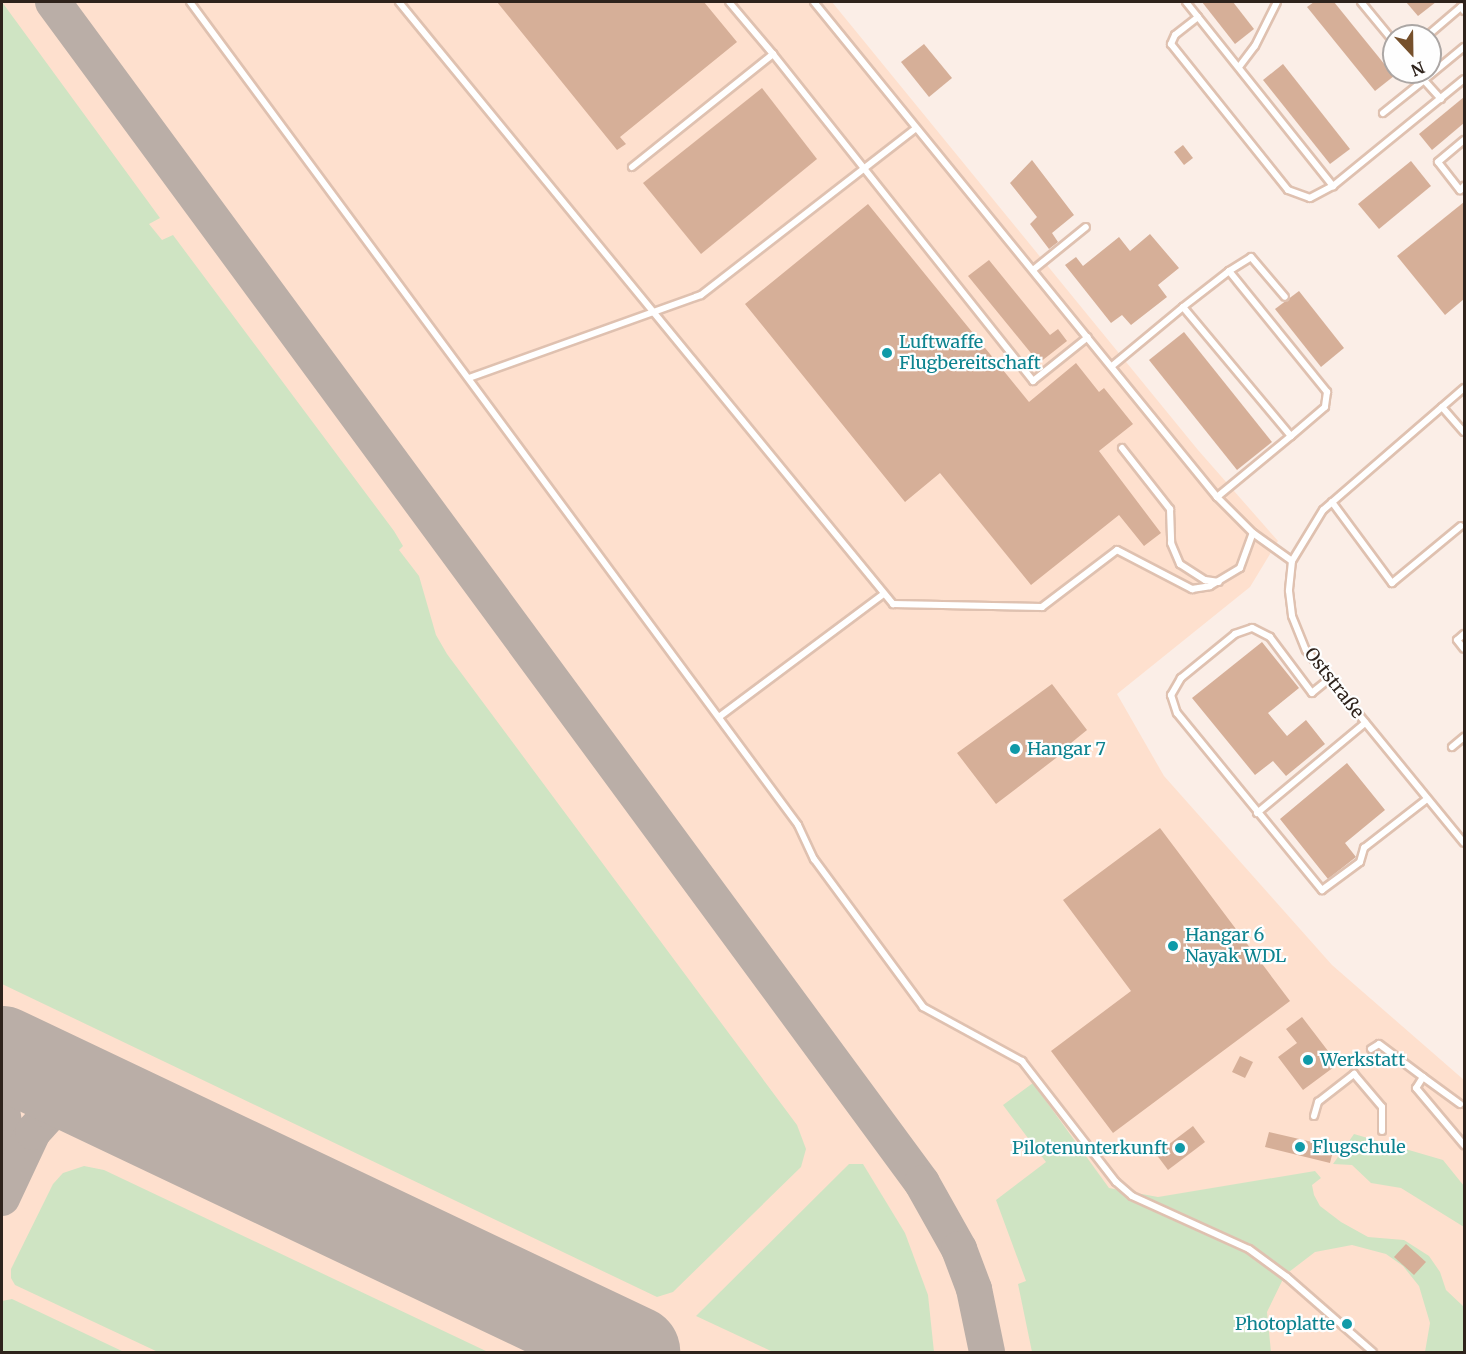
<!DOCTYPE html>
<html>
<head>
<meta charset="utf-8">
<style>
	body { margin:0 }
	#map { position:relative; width:1466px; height:1354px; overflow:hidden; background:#fbeee7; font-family:Merriweather,serif }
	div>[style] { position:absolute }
	.built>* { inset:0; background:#fee0ce }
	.green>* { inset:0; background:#cfe4c3 }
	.taxiway>* { height:36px; margin:-18px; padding:0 18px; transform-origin:18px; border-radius:18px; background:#baaea7 }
	.runway>* { height:92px; margin:-46px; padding:0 46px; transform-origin:46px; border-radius:46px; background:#baaea7 }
	.building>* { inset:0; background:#d6af98 }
	.roads { filter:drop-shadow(2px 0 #dfc1b0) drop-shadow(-2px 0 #dfc1b0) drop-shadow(0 2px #dfc1b0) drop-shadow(0 -2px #dfc1b0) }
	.lane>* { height:6px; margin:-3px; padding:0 3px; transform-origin:3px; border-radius:3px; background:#fff }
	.dots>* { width:16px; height:16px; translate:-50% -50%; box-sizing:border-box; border:3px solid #fefefe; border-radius:50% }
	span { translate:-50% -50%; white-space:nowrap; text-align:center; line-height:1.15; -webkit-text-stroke:4.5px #fefefe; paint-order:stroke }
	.culture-label { font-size:18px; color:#0d838f }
	.left { translate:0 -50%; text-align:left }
	.right { translate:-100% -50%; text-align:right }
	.street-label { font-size:18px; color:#2e231c }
	.frame { position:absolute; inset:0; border:3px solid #2e231c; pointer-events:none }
	.north { position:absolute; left:1382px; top:24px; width:60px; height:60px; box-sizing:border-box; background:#fefefe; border:2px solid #aba6a4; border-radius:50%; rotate:158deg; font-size:16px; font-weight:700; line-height:24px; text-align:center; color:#2e231c }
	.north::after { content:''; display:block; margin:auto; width:21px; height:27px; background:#76502c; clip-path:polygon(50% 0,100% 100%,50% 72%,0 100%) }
</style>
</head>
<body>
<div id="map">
	<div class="built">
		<div style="clip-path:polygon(2px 2px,832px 2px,1198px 450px,1278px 541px,1250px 587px,1117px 694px,1164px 776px,1332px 965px,1464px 1080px,1464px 1352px,2px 1352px)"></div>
	</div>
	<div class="green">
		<div style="clip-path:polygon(2px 2px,160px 218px,149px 224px,162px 240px,173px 235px,394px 531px,403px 546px,399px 550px,419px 576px,436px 635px,447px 654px,797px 1125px,806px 1149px,801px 1167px,673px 1292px,657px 1297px,2px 984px)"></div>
		<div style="clip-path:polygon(1033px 1083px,1109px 1188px,1158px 1197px,1315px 1171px,1321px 1178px,1312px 1185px,1314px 1195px,1320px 1206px,1341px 1222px,1368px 1237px,1404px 1240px,1429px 1256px,1440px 1272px,1446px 1290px,1464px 1307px,1464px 1352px,1425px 1352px,1430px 1323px,1419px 1286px,1403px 1266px,1386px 1254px,1352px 1245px,1315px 1252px,1285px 1275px,1267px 1312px,1271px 1352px,1032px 1352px,1018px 1284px,1026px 1281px,996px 1200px,1046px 1162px,1003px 1105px)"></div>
		<div style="clip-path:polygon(1354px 1134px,1443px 1160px,1464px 1186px,1464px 1227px,1401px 1188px,1371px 1183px,1352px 1165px,1333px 1164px)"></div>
		<div style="clip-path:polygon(849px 1164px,863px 1164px,905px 1233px,928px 1295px,934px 1352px,773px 1352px,696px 1316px)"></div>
		<div style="clip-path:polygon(84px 1166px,104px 1170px,488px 1352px,158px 1352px,15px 1285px,11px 1278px,11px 1269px,53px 1184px,63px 1173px)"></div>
		<div style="clip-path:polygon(12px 1299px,124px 1352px,2px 1352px,2px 1301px)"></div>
	</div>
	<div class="taxiway">
		<div style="left:53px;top:2px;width:1466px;rotate:53.65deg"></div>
		<div style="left:922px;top:1183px;width:76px;rotate:60.7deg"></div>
		<div style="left:959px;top:1249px;width:43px;rotate:69.4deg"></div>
		<div style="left:974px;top:1289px;width:64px;rotate:78.3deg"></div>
		<div style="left:2px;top:1110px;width:38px;rotate:81deg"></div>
		<div style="left:8px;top:1148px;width:30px;rotate:96deg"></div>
		<div style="left:2px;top:1198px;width:73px;rotate:-64.8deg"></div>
		<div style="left:33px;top:1132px;width:27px;rotate:-48deg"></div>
		<div style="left:51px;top:1112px;width:31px;rotate:-19deg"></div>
		<div style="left:80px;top:1102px;width:49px;rotate:11.8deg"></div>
	</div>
	<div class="runway">
		<div style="left:2px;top:1052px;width:700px;rotate:25.39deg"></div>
	</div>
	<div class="building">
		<div style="clip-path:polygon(497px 2px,704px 2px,737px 42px,620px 137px,626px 144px,617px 150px)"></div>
		<div style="clip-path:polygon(1202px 2px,1233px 2px,1254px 29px,1235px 44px)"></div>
		<div style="clip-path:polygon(1314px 2px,1334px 2px,1394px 76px,1375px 91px,1307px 7px)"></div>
		<div style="clip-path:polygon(1406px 2px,1436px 2px,1418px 16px)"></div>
		<div style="clip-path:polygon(924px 44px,952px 78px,929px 97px,901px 62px)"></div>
		<div style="clip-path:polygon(1283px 64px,1350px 149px,1330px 164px,1263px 80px)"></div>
		<div style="clip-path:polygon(762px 88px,817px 159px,701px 254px,643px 183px)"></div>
		<div style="clip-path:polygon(1464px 97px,1464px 123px,1432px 150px,1419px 134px)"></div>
		<div style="clip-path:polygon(1183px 145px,1193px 158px,1184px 165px,1174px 152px)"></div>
		<div style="clip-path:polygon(1032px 160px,1074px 215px,1052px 233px,1058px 242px,1049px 249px,1030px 224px,1037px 217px,1010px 183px)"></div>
		<div style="clip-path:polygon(1411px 161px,1431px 186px,1379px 229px,1358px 204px)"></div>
		<div style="clip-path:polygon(1464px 202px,1464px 299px,1445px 315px,1397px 256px)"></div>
		<div style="clip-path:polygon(868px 204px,1029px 402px,1076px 363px,1099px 392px,1104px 388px,1133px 424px,1099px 451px,1161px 533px,1144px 546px,1119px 515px,1031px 585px,940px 473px,905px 502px,745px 304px)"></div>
		<div style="clip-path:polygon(1150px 234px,1179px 268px,1158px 285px,1167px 297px,1131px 325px,1122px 315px,1111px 323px,1065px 265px,1076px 257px,1083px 266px,1119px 237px,1130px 251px)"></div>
		<div style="clip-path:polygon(989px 260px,1050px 335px,1058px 329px,1067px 341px,1039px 363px,968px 276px)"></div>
		<div style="clip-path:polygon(1299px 291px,1344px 348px,1321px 367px,1275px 309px)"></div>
		<div style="clip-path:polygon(1184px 332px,1272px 442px,1237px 470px,1149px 360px)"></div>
		<div style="clip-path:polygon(1262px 642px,1299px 688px,1268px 713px,1287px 736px,1306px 720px,1325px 744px,1286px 776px,1273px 761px,1255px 775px,1192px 698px)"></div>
		<div style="clip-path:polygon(1052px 684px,1087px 730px,1071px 743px,1073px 745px,996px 804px,957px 753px)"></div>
		<div style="clip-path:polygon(1347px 763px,1385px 810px,1345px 843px,1356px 857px,1328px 879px,1280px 819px)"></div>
		<div style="clip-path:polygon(1160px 828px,1290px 1001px,1113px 1133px,1051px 1051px,1131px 991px,1063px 900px)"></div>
		<div style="clip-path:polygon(1302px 1017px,1338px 1064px,1303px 1090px,1278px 1057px,1297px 1043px,1286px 1029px)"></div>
		<div style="clip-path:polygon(1240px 1056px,1253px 1062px,1245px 1078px,1232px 1072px)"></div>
		<div style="clip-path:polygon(1193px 1126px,1205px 1142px,1168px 1170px,1156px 1154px)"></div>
		<div style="clip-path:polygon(1269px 1132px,1334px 1147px,1330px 1163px,1265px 1147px)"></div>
		<div style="clip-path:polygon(1406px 1244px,1426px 1262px,1414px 1275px,1394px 1257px)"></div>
	</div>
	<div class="roads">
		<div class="lane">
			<div style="left:190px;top:2px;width:1023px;rotate:53.54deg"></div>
			<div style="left:798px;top:825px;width:38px;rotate:65deg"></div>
			<div style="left:814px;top:859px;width:184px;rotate:53.6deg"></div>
			<div style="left:923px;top:1007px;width:113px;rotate:28.6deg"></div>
			<div style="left:1022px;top:1061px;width:153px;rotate:52.2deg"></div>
			<div style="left:1116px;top:1182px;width:21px;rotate:41deg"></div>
			<div style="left:1132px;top:1196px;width:128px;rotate:24.4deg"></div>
			<div style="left:1249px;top:1249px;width:47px;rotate:36.4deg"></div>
			<div style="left:1287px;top:1277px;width:114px;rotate:41.1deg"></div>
			<div style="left:399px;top:2px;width:779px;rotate:50.63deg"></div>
			<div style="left:893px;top:604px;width:149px;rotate:1.2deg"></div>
			<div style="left:1042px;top:607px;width:94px;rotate:-37.2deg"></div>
			<div style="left:1117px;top:550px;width:85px;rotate:27.5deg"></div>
			<div style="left:1192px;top:589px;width:18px;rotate:-9deg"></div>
			<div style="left:1210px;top:586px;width:35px;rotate:-31deg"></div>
			<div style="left:1240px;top:568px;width:37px;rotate:-70deg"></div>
			<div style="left:814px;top:2px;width:638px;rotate:50.85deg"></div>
			<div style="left:1217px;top:497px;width:51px;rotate:45deg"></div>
			<div style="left:1253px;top:533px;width:48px;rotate:35.7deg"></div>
			<div style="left:1186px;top:2px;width:236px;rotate:51.4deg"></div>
			<div style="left:1333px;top:186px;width:169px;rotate:-39.2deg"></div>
			<div style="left:1361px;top:2px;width:52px;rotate:50.5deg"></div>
			<div style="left:1198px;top:17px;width:29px;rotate:142deg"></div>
			<div style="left:1175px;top:35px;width:10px;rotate:114deg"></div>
			<div style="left:1171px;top:44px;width:187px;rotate:51.3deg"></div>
			<div style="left:1288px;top:190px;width:23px;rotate:20deg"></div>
			<div style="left:1310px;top:198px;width:26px;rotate:-28deg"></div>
			<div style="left:1427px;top:36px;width:45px;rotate:-40.5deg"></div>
			<div style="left:1461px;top:7px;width:5px;rotate:53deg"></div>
			<div style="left:773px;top:54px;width:418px;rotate:51.5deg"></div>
			<div style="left:1033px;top:381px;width:70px;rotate:-38.7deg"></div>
			<div style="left:1239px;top:67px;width:26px;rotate:-53deg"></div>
			<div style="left:1255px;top:46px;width:49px;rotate:-63.4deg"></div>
			<div style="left:1441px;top:99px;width:25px;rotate:-132deg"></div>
			<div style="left:1424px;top:80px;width:52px;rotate:-39.5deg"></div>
			<div style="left:1383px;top:113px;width:53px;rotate:-38.8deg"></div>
			<div style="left:1464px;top:140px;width:34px;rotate:140deg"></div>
			<div style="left:1438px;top:162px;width:36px;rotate:52deg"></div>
			<div style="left:1460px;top:190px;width:6px;rotate:-45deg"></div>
			<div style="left:632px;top:167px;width:181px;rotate:-38.7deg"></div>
			<div style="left:773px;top:54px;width:68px;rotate:-130.2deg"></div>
			<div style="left:1033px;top:270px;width:68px;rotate:-39.1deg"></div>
			<div style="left:1229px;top:271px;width:26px;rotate:-32deg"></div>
			<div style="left:1251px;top:257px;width:52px;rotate:49.6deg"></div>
			<div style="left:1183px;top:307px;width:58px;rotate:-38deg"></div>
			<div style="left:1229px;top:271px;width:156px;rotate:51deg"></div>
			<div style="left:1327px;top:392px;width:15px;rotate:98deg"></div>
			<div style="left:1325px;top:407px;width:45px;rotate:139.5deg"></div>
			<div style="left:1112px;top:366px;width:92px;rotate:-39.7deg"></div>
			<div style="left:1183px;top:307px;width:168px;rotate:50.1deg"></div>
			<div style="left:1291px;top:436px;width:96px;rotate:140.5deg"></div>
			<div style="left:469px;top:378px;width:246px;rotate:-19.7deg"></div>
			<div style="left:701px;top:295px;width:272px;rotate:-37.8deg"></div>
			<div style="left:1464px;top:388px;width:186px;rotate:139.1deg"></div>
			<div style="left:1323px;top:510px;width:60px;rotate:121.3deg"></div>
			<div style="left:1292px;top:561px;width:30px;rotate:96deg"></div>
			<div style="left:1289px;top:591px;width:25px;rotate:83deg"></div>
			<div style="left:1292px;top:616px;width:37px;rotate:68deg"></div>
			<div style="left:1306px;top:650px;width:249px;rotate:50.7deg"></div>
			<div style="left:1442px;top:407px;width:33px;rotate:49deg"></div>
			<div style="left:1122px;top:448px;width:78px;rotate:51.8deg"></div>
			<div style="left:1170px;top:509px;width:34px;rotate:88deg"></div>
			<div style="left:1171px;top:543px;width:23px;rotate:67deg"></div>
			<div style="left:1180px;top:564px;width:30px;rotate:33deg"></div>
			<div style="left:1205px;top:580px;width:14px;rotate:8deg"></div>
			<div style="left:1332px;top:502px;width:101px;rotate:53.5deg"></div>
			<div style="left:1392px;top:583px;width:89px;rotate:-39.6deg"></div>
			<div style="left:1464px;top:634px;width:9px;rotate:139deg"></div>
			<div style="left:1457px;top:640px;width:11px;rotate:52deg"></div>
			<div style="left:1329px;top:679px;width:22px;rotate:141deg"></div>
			<div style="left:1312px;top:693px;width:70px;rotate:-126.9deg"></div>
			<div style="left:1270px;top:637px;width:20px;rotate:-153deg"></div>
			<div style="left:1252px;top:628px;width:18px;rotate:161deg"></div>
			<div style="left:1235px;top:634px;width:70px;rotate:140.8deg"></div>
			<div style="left:1181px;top:678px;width:20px;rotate:120deg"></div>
			<div style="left:1171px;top:695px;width:19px;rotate:72deg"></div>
			<div style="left:1177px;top:713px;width:229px;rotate:50.7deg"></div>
			<div style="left:1322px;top:890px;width:47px;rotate:-36.4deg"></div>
			<div style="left:1360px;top:862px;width:15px;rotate:-74deg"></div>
			<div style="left:1364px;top:848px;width:80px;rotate:-37.9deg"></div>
			<div style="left:719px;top:717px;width:204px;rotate:-36.8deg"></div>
			<div style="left:1452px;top:747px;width:16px;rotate:-40deg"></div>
			<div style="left:1257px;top:813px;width:141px;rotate:-39.8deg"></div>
			<div style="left:1371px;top:1049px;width:9px;rotate:-32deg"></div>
			<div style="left:1379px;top:1044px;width:55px;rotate:36.9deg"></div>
			<div style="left:1423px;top:1077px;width:13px;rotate:122deg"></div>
			<div style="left:1416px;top:1088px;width:75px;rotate:49.9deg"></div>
			<div style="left:1423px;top:1077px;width:46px;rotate:36.1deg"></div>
			<div style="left:1314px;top:1116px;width:15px;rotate:-74deg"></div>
			<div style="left:1318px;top:1102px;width:46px;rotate:-37.9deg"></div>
			<div style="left:1354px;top:1074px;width:43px;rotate:49.7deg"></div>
			<div style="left:1382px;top:1107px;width:24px;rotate:90deg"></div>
		</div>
	</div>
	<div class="dots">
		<div style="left:887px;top:353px;background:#0f9aa8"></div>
		<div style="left:1015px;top:749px;background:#0f9aa8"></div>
		<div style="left:1173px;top:946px;background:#0f9aa8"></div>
		<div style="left:1308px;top:1060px;background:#0f9aa8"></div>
		<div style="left:1300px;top:1147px;background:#0f9aa8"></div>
		<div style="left:1180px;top:1148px;background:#0f9aa8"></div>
		<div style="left:1347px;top:1324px;background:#0f9aa8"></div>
	</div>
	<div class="culture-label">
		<span class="left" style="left:899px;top:353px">Luftwaffe<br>Flugbereitschaft</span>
		<span class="left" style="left:1027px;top:749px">Hangar 7</span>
		<span class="left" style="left:1185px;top:946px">Hangar 6<br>Nayak WDL</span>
		<span class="left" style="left:1320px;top:1060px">Werkstatt</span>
		<span class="left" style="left:1312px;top:1147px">Flugschule</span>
		<span class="right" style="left:1168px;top:1148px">Pilotenunterkunft</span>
		<span class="right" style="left:1335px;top:1324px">Photoplatte</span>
	</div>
	<div class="street-label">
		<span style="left:1334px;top:683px;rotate:52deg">Oststraße</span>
	</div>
	<div class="frame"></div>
	<div class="north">N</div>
</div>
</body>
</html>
